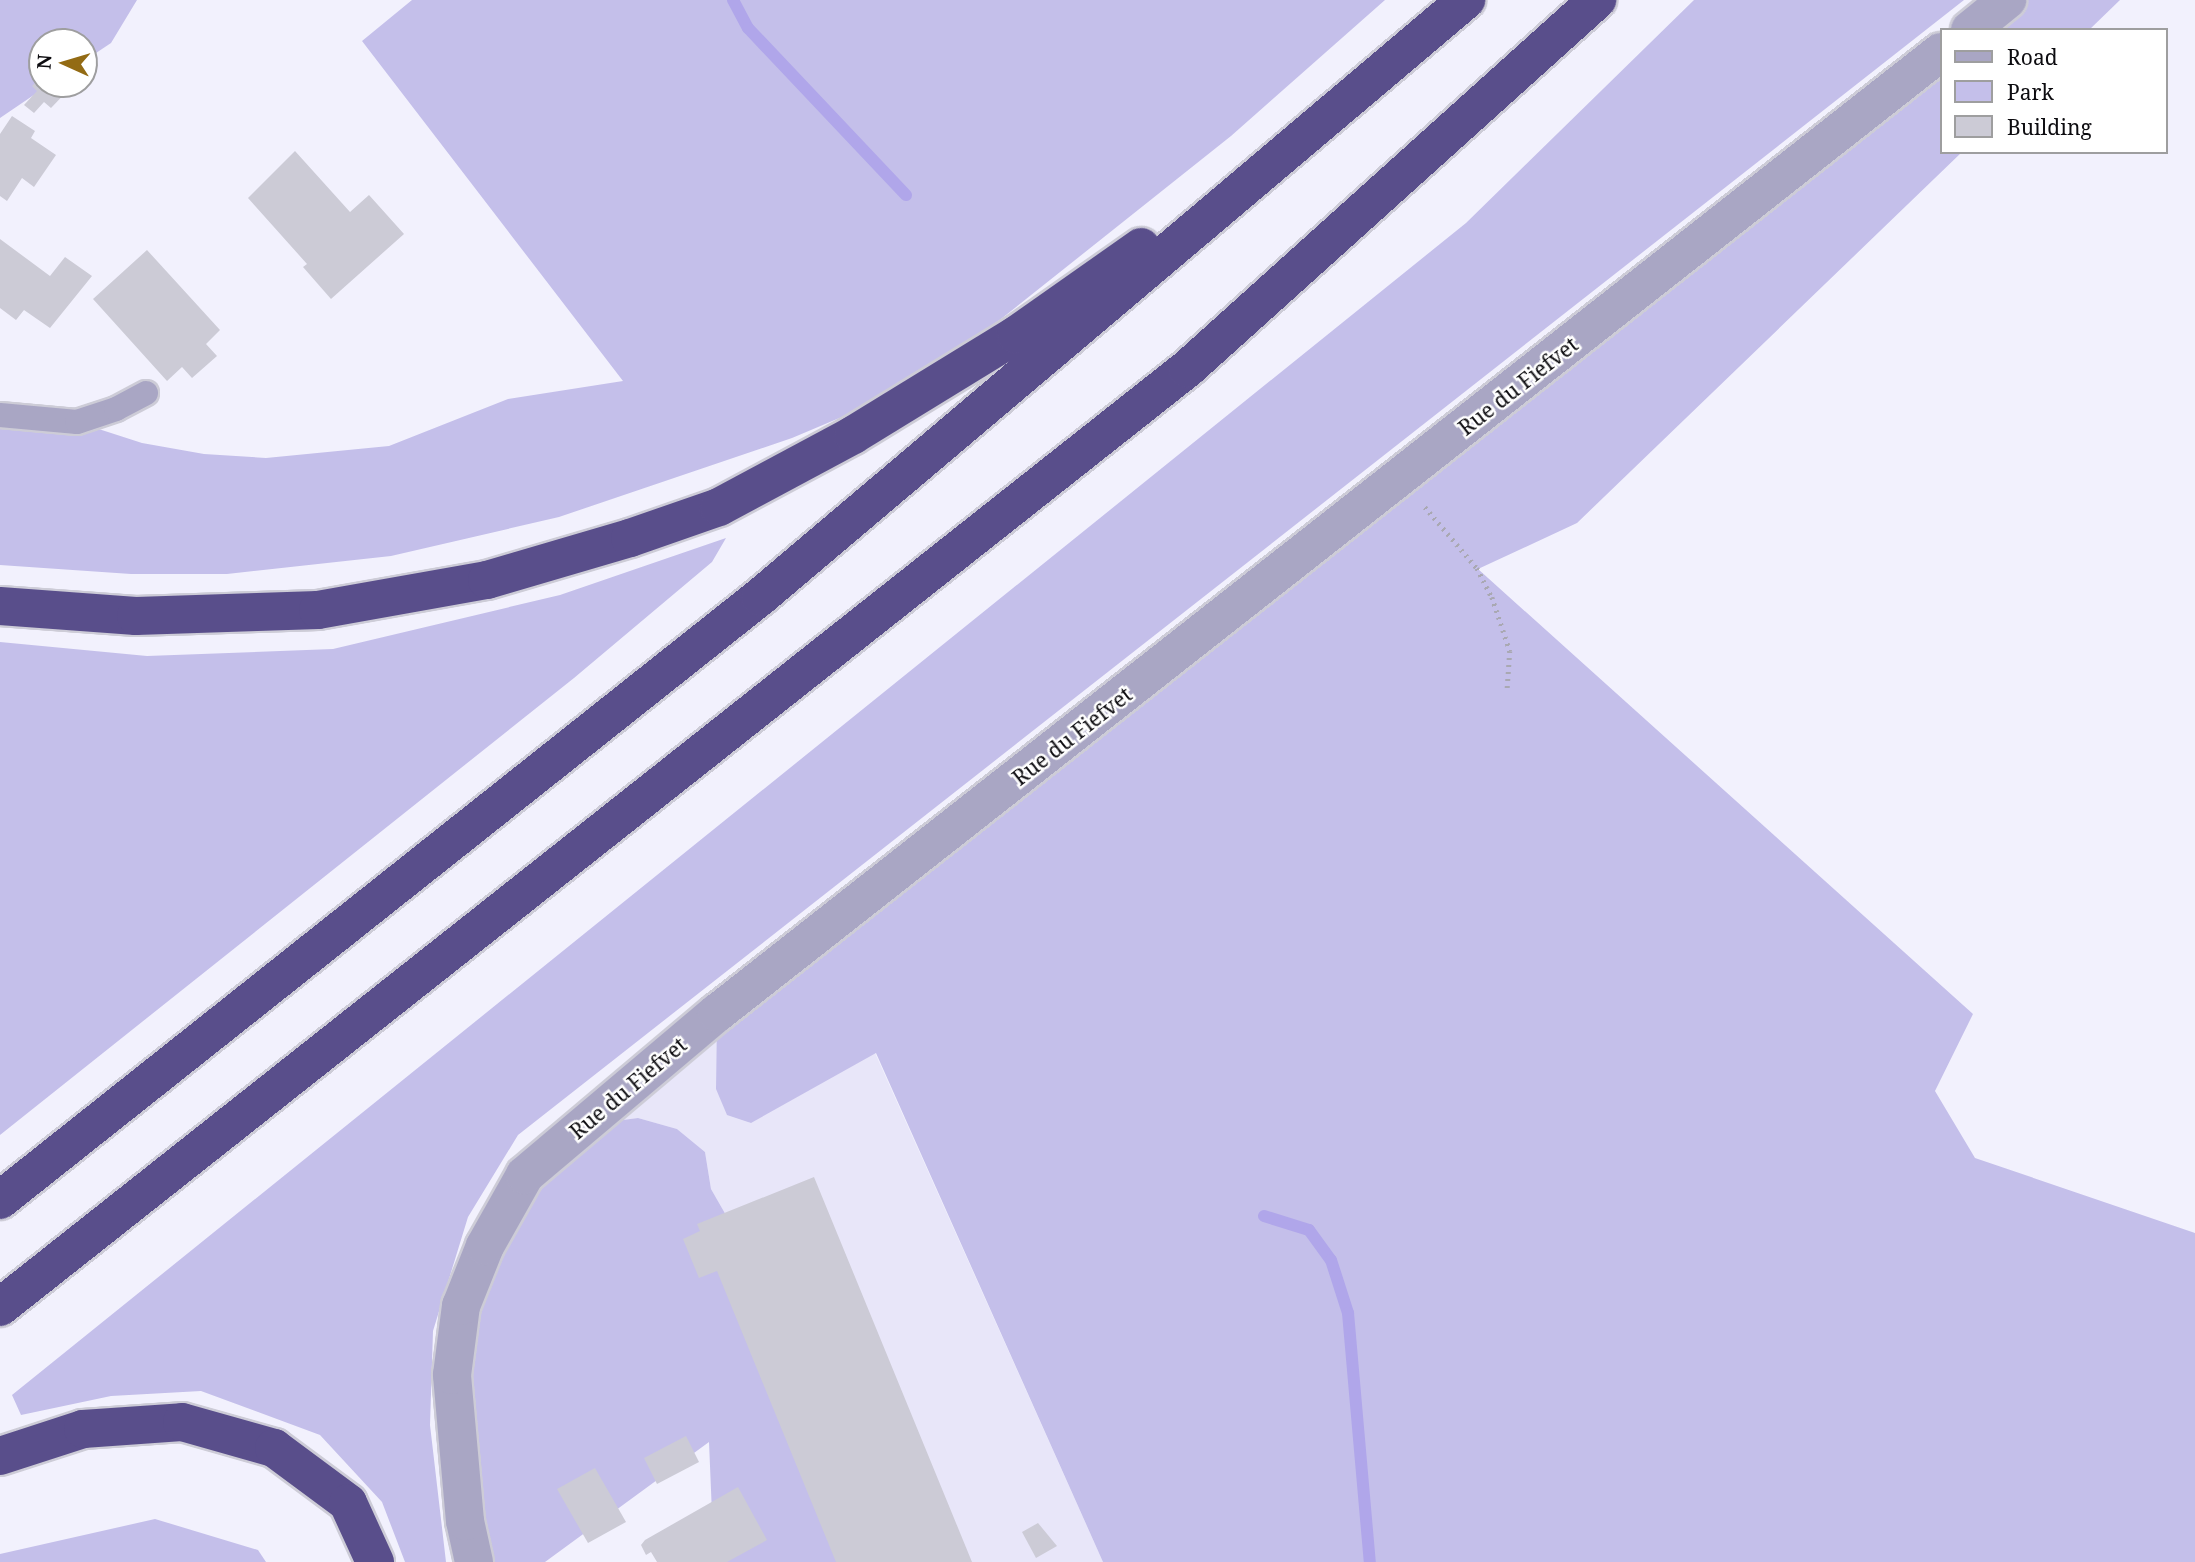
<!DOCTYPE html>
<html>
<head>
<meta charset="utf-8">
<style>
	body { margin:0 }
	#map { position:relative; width:2195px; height:1562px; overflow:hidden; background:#f2f1fd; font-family:"Noto Serif",serif }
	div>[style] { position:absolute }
	.built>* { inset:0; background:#e8e6f9 }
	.green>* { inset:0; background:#c4bfea }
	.stream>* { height:12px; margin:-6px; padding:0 6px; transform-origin:6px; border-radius:6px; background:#b0a6ea }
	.building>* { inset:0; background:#cccbd6 }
	.path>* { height:4.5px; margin-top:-2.25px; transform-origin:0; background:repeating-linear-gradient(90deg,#a9a8b2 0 2px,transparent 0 7px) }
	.roads { filter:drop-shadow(2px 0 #cdccd7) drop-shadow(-2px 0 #cdccd7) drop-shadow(0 2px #cdccd7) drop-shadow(0 -2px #cdccd7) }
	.service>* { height:24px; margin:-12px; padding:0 12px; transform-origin:12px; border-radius:12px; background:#a9a6c4 }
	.minor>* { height:38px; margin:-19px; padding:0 19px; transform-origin:19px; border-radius:19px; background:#a9a6c4 }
	.motorway>* { height:38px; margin:-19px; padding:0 19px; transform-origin:19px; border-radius:19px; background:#594e8b }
	span { translate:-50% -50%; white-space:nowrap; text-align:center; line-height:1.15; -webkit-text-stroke:5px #fff; paint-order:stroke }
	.street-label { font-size:21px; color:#0d0c10 }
	.legend { position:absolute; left:1940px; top:28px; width:228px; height:126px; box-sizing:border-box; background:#fff; border:2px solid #9e9e9f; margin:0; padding:9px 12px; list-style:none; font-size:21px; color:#0d0c10 }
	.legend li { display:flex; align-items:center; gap:14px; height:35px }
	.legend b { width:35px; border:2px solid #9e9e9f }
	.north { position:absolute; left:28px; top:28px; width:70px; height:70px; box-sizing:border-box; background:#fff; border:2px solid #9e9e9f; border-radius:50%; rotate:274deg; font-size:19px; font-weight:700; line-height:28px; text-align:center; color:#0d0c10 }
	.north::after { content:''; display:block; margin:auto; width:24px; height:32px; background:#936b14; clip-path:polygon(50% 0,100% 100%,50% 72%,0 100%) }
</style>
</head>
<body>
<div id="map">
	<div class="built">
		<div style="clip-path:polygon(717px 1013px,716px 1089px,750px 1123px,875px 1053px,1103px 1562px,925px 1562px,711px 1189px,705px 1152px,677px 1129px,638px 1118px,585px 1125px)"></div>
	</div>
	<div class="green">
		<div style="clip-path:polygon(0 0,137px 0,111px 43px,84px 61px,84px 42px,42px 42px,42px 84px,50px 84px,0 118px)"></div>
		<div style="clip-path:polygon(412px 0,1385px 0,1231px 136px,1001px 319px,875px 403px,792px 438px,559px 517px,391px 556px,227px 574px,131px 574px,0 565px,0 415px,77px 422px,142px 443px,204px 454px,266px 458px,389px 446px,508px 399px,623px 381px,362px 41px)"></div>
		<div style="clip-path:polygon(1694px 0,1964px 0,518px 1135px,468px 1217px,433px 1331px,430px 1425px,446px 1562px,405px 1562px,382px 1502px,320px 1435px,201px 1391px,111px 1396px,21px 1415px,12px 1395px,1466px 223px)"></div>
		<div style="clip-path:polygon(2007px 0,2120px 0,2089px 30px,1970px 30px)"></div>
		<div style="clip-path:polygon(1941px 52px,1941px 152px,1962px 152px,1577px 523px,1478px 569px,1973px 1014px,1935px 1091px,1975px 1158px,2195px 1233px,2195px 1562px,1103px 1562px,876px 1053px,751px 1123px,727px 1115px,716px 1089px,717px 1013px)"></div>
		<div style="clip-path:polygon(726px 538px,712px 562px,574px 678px,0 1135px,0 642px,147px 656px,333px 649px,560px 595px)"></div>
		<div style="clip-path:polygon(638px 1118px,677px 1129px,705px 1152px,711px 1189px,925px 1562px,714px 1562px,709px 1442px,545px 1562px,479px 1562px,452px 1375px,485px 1246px,585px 1125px)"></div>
		<div style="clip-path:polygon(155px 1519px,258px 1550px,266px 1562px,0 1562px,0 1554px)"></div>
	</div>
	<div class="stream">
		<div style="left:733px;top:0;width:32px;rotate:62deg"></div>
		<div style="left:748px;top:28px;width:230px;rotate:46.6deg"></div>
		<div style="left:1264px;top:1216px;width:47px;rotate:17.3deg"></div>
		<div style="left:1309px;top:1230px;width:37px;rotate:54deg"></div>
		<div style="left:1331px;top:1260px;width:56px;rotate:72.2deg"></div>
		<div style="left:1348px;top:1313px;width:250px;rotate:85deg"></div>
	</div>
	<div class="building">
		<div style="clip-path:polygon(42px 76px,42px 84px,74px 84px,51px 108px,44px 102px,34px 113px,24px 105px,37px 91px,32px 86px)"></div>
		<div style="clip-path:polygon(12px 116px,35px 131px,31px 138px,56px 155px,34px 187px,22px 178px,7px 201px,0 196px,0 134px)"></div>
		<div style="clip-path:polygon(295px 151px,350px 212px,369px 195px,404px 234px,331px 299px,303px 267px,307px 264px,248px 198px)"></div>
		<div style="clip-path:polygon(0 239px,50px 276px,65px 257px,92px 276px,50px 328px,24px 310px,16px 320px,0 308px)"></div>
		<div style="clip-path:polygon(147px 250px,220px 330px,206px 344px,217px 356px,192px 378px,182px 367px,167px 381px,93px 299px)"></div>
		<div style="clip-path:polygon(814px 1177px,972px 1562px,836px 1562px,717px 1271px,699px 1278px,683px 1239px,700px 1231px,697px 1224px)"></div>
		<div style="clip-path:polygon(686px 1436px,699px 1462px,657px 1484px,644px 1458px)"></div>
		<div style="clip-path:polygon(595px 1468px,626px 1522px,588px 1543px,557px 1489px)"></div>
		<div style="clip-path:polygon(738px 1487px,767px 1540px,727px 1562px,657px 1562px,651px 1552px,646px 1555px,641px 1545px,645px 1540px)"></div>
		<div style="clip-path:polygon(1038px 1523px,1057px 1546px,1036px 1558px,1022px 1532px)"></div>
	</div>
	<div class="path">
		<div style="left:1425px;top:507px;width:80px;rotate:49.6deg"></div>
		<div style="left:1477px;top:568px;width:33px;rotate:63deg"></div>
		<div style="left:1492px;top:597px;width:57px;rotate:71.6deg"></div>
		<div style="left:1510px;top:651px;width:39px;rotate:94deg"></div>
	</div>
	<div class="roads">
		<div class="service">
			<div style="left:0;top:415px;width:77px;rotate:5.2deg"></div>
			<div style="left:77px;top:422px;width:41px;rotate:-18.4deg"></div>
			<div style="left:116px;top:409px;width:34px;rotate:-28deg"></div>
		</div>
		<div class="minor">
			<div style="left:1970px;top:30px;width:48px;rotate:-39deg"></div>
			<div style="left:474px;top:1562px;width:42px;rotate:-102.4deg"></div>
			<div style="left:465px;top:1521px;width:147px;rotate:-95.1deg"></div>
			<div style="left:452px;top:1375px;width:70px;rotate:-82.6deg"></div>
			<div style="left:461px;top:1306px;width:65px;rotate:-68.2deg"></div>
			<div style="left:485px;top:1246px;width:81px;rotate:-60.6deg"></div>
			<div style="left:525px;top:1175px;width:251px;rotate:-40.2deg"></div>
			<div style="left:717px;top:1013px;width:1556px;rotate:-38.14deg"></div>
		</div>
		<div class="motorway">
			<div style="left:0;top:606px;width:136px;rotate:4.2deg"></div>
			<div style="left:136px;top:616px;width:182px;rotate:-1.9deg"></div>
			<div style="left:318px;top:610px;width:172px;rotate:-10.1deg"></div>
			<div style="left:487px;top:580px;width:149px;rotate:-16.4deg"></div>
			<div style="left:630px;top:538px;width:94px;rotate:-19.2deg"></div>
			<div style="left:719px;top:507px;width:152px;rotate:-28.2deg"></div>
			<div style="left:853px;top:435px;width:191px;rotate:-31.5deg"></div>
			<div style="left:1016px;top:335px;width:153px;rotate:-35.1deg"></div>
			<div style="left:0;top:1200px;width:970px;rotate:-38.43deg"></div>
			<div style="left:760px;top:597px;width:925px;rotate:-40.22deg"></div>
			<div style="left:0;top:1307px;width:1513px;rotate:-38.32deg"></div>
			<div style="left:1187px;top:369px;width:552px;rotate:-41.99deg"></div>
			<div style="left:0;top:1456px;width:87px;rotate:-18deg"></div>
			<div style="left:83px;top:1429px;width:99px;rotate:-4deg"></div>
			<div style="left:182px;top:1422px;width:96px;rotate:15.8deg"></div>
			<div style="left:274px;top:1448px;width:92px;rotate:36.6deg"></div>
			<div style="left:348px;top:1503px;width:65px;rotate:65.4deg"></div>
		</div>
	</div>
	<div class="street-label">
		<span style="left:1518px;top:386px;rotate:-38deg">Rue du Fiefvet</span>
		<span style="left:1072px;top:736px;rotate:-38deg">Rue du Fiefvet</span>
		<span style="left:628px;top:1088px;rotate:-40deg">Rue du Fiefvet</span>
	</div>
	<ul class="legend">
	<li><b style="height:9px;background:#a9a6c4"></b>Road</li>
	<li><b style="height:19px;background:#c4bfea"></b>Park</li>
	<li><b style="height:19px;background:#cccbd6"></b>Building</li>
	</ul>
	<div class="north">N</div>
</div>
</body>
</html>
